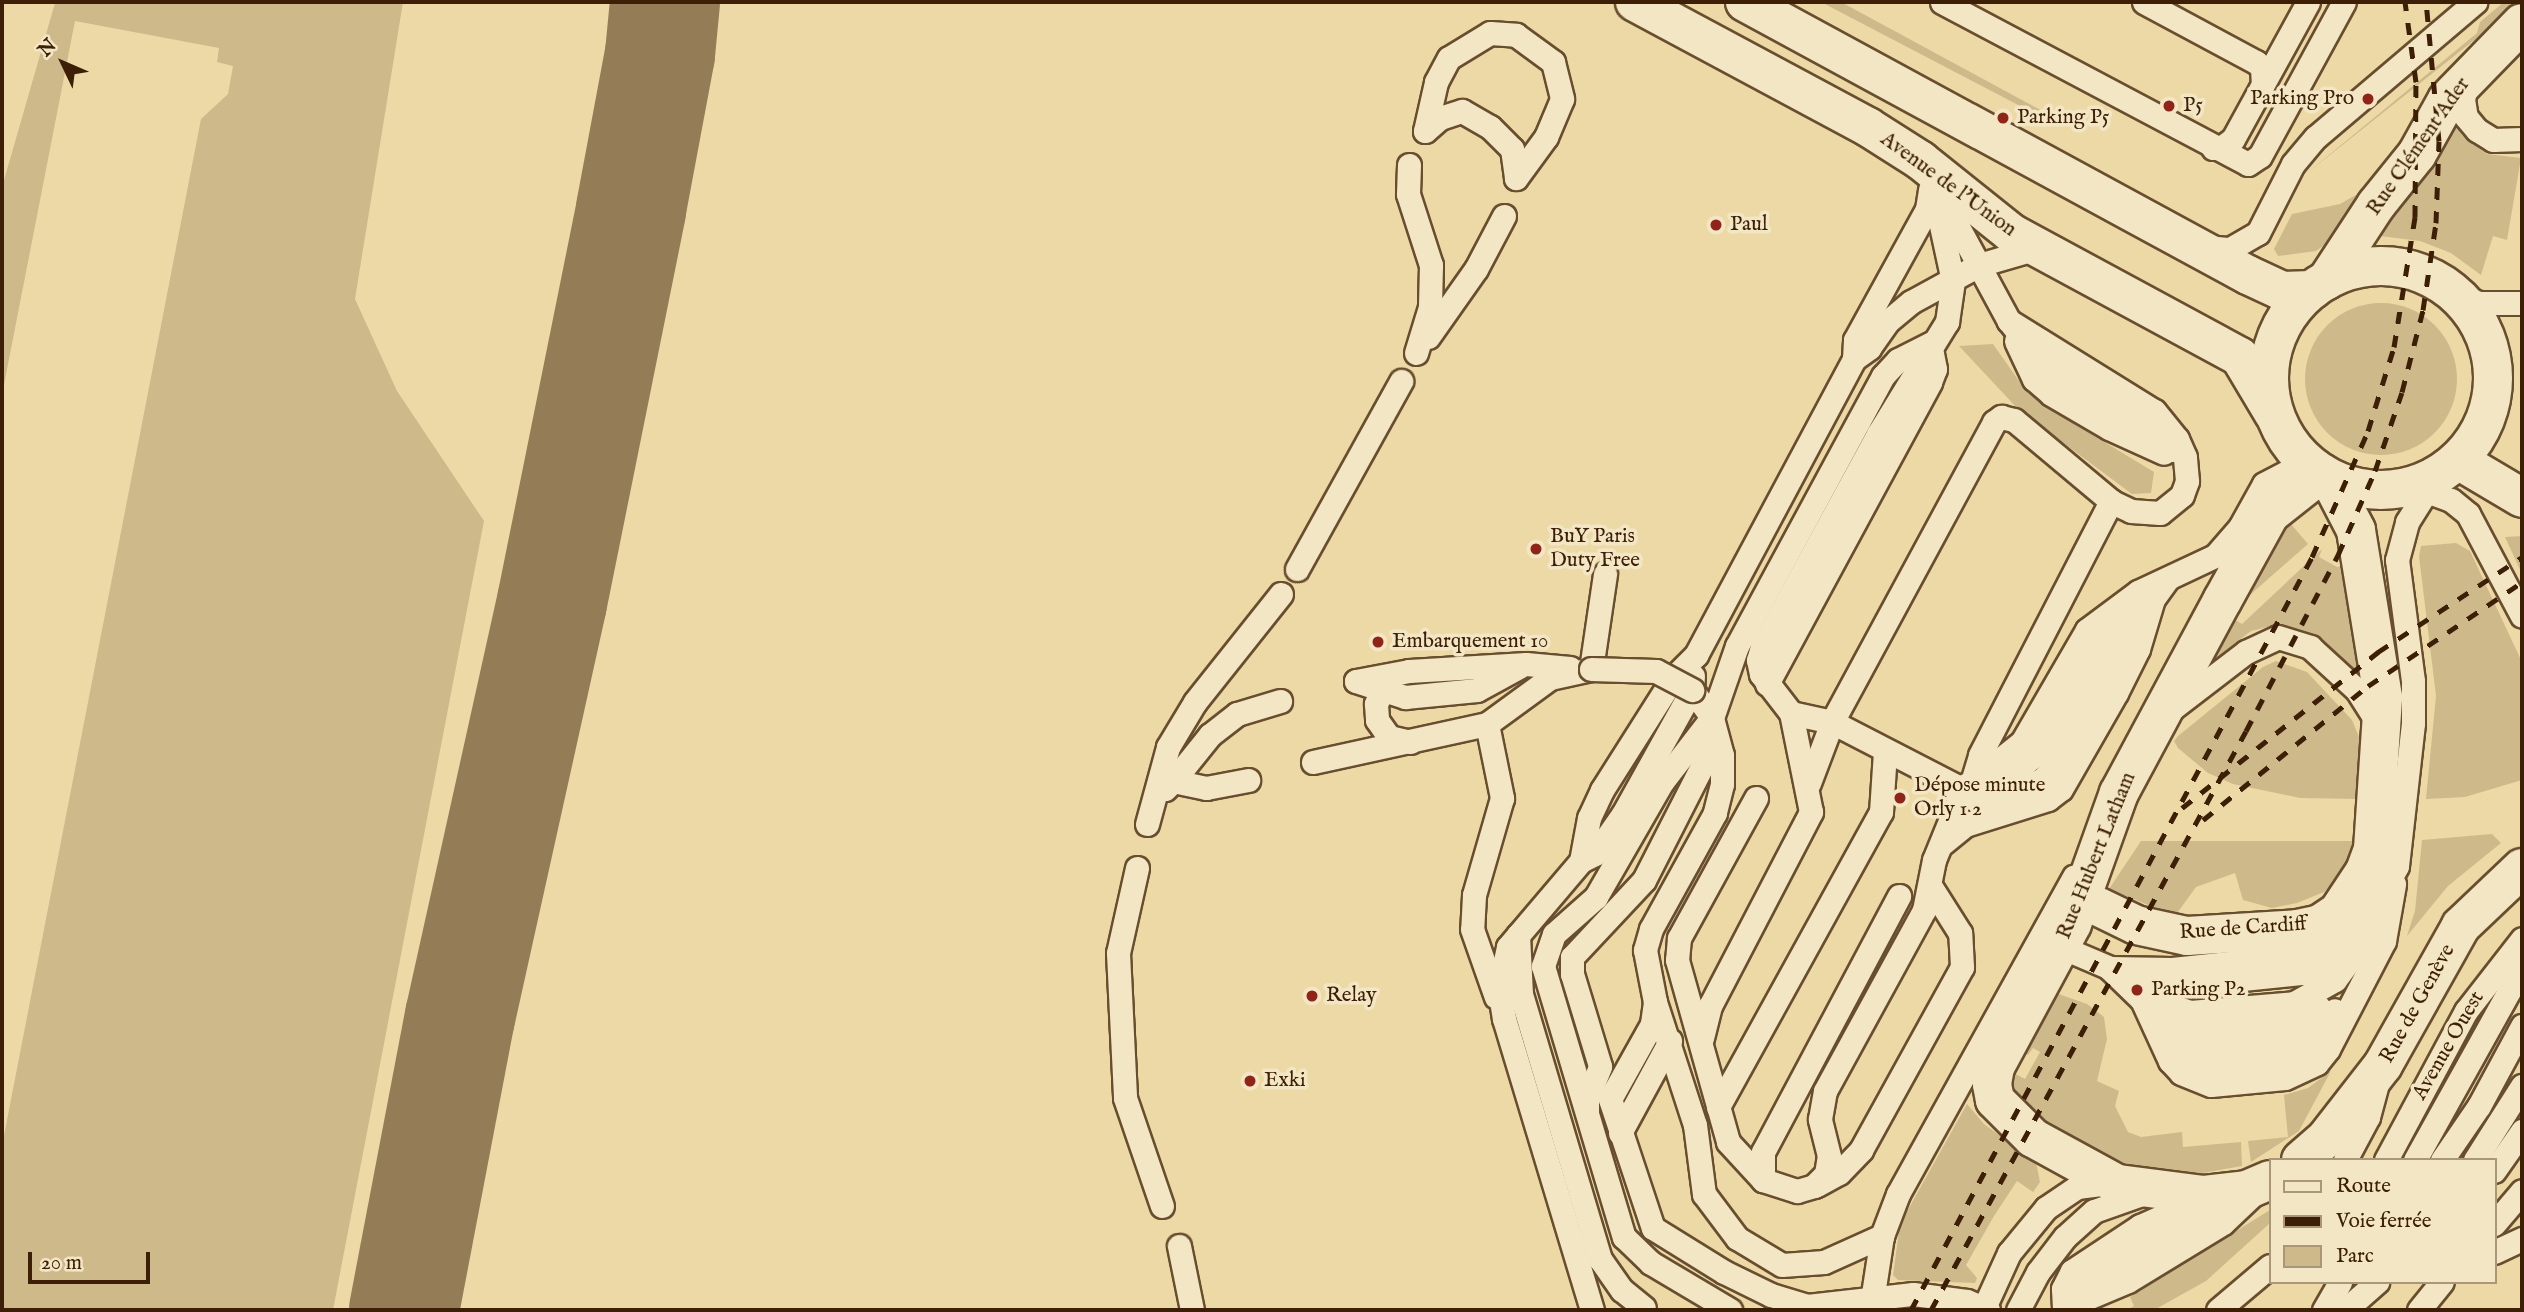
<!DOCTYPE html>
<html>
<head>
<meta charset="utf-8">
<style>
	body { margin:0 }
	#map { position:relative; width:2524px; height:1312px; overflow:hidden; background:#ecd9a6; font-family:"IM FELL English",serif }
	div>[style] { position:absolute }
	.green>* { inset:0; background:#ceb98b }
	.round { border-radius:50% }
	.taxiway>* { height:110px; margin:-55px; padding:0 55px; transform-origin:55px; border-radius:55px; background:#947c56 }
	.roads { filter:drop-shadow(2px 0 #684e2e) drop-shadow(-2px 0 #684e2e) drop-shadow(0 2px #684e2e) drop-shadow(0 -2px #684e2e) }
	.service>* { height:23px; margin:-11.5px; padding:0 11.5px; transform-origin:11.5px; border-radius:11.5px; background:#f3e6c5 }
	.minor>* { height:38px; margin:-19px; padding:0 19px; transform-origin:19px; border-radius:19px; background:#f3e6c5 }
	.tertiary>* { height:38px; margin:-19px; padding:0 19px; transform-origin:19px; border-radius:19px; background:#f3e6c5 }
	.tertiary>.ring { margin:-19px; padding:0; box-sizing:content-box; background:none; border:38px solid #f3e6c5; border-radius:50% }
	.rail>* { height:5px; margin-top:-2.5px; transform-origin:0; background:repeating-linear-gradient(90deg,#3c1f06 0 12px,transparent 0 24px) }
	.bridges { filter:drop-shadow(2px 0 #684e2e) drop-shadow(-2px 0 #684e2e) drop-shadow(0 2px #684e2e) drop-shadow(0 -2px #684e2e) }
	.service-bridge>* { height:23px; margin:-11.5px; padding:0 11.5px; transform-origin:11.5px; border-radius:11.5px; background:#f3e6c5 }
	.dots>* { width:19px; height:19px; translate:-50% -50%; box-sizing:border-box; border:4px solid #f3e6c5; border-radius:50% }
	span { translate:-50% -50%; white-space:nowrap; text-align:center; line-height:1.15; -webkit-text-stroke:7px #f3e6c5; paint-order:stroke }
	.poi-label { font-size:21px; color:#3c1f06 }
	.right { translate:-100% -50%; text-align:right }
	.left { translate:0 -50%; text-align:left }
	.street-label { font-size:21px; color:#3c1f06 }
	.frame { position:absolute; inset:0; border:4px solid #3c1f06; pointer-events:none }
	.legend { position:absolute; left:2269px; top:1158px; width:228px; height:126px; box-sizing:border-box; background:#f3e6c5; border:2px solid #aa9679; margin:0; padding:9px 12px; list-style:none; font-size:21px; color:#3c1f06 }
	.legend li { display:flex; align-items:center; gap:14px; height:35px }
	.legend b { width:35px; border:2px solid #aa9679 }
	.north { position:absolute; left:28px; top:28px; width:70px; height:70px; -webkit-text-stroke:5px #f3e6c5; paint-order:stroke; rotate:314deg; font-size:19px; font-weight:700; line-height:28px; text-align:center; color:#3c1f06 }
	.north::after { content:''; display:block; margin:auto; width:24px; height:32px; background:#3c1f06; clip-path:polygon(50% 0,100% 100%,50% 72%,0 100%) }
	.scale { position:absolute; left:28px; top:1252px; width:122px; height:32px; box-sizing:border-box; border:4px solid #3c1f06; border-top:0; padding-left:9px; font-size:21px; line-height:24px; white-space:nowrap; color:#3c1f06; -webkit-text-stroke:5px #f3e6c5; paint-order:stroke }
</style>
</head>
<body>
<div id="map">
	<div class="green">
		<div style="clip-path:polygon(403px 2px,355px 299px,397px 391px,484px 521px,333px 1310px,2px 1310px,2px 1146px,201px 119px,228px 94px,233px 66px,217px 62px,219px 48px,75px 21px,2px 395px,2px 187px,55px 3px)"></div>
		<div style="clip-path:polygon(1821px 2px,1841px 2px,2057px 119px,2045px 119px)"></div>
		<div style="clip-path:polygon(2504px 2px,2522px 2px,2306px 174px,2477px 33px,2480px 22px)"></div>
		<div style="clip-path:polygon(2451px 118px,2462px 135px,2487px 154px,2521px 158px,2507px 240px,2493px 236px,2481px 275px,2451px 253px,2420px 241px,2372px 235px)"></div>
		<div style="clip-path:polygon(2377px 183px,2330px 241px,2316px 251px,2278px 256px,2274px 249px,2292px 214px,2340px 204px)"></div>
		<div class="round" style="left:2305px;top:303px;width:152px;height:152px"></div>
		<div style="clip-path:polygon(1993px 344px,2019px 381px,2048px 408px,2154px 472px,2151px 493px,2132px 494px,2018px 409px,1959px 346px)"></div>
		<div style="clip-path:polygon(2284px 516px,2308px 544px,2242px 602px)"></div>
		<div style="clip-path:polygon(2522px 536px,2522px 574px,2505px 537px)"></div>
		<div style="clip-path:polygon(2456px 543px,2470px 551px,2522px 662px,2522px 780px,2465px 797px,2426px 799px,2436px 696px,2419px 556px,2421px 546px)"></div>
		<div style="clip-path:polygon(2322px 549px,2319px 557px,2337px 567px,2350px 564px,2361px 675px,2312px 634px,2280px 624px,2251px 631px,2209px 663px,2227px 615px,2242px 624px)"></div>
		<div style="clip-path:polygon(2276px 661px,2307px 672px,2352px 720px,2359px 737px,2357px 799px,2300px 798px,2233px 784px,2208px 773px,2178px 748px,2174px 741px,2178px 736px,2263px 667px)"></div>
		<div style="clip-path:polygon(2492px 834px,2501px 843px,2448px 886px,2407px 936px,2415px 911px,2422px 840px)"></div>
		<div style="clip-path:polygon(2141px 841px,2353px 841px,2342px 874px,2324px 892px,2297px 903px,2272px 908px,2243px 900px,2235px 873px,2196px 887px,2175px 916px,2109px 889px)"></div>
		<div style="clip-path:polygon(2053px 992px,2087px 1004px,2104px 1017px,2107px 1039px,2097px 1081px,2119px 1091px,2115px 1106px,2128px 1132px,2141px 1137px,2182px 1132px,2183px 1147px,2241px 1142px,2242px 1166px,2197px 1174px,2163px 1173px,2133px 1166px,2105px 1155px,2029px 1112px,2011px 1089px,2010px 1071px,2025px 1079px,2040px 1052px,2033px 1048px,2028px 1055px,2021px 1051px)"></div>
		<div style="clip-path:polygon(2331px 1071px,2299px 1131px,2251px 1162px,2248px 1141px,2288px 1137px,2284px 1095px,2308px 1088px)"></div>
		<div style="clip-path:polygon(1967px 1104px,1984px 1124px,2036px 1162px,2040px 1182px,2033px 1192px,2017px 1181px,1994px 1216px,1966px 1265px,1977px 1278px,1975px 1283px,1898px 1280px,1893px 1275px,1900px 1224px)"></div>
		<div style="clip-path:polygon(2270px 1210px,2270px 1223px,2206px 1281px,2154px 1310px,2127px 1310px,2134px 1306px,2130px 1297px)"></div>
	</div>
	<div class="taxiway">
		<div style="left:404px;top:1310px;width:298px;rotate:-79.2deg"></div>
		<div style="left:460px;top:1017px;width:425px;rotate:-77.5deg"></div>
		<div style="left:552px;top:602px;width:401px;rotate:-78.6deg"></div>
		<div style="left:631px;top:209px;width:158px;rotate:-79.4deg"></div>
		<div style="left:660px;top:54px;width:52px;rotate:-84.5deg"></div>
	</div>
	<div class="roads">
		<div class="service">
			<div style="left:1942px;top:2px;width:346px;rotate:27.9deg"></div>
			<div style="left:2248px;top:164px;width:14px;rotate:-34deg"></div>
			<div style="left:2260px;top:156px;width:175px;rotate:-61.4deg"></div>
			<div style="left:2144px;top:2px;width:127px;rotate:28.2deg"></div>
			<div style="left:2256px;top:62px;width:8px;rotate:40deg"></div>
			<div style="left:2262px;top:67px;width:17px;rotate:87deg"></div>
			<div style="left:2468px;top:81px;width:19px;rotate:106deg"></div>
			<div style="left:2463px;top:99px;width:18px;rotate:81deg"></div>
			<div style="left:2466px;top:117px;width:17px;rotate:50deg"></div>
			<div style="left:2477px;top:130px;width:19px;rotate:32deg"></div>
			<div style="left:2493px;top:140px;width:29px;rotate:-2deg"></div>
			<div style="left:1425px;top:131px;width:50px;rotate:-77.3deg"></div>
			<div style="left:1436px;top:82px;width:27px;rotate:-62deg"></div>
			<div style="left:1449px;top:58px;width:48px;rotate:-31.4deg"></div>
			<div style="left:1490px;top:33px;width:26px;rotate:4deg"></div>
			<div style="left:1516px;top:35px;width:46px;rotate:36.1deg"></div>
			<div style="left:1553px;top:62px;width:38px;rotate:76deg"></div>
			<div style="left:1562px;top:99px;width:41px;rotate:112.8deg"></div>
			<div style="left:1546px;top:137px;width:51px;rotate:126.2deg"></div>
			<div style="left:1425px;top:131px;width:20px;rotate:-41deg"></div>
			<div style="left:1440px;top:118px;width:23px;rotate:-18deg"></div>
			<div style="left:1462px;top:111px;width:32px;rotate:30deg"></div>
			<div style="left:1490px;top:127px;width:31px;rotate:45deg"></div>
			<div style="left:1512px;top:149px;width:29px;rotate:82deg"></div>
			<div style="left:2213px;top:148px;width:8px"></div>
			<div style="left:2221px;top:148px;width:15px;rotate:-37deg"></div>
			<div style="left:2233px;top:139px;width:156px;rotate:-61.3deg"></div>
			<div style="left:1409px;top:165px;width:29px;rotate:92deg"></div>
			<div style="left:1408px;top:194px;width:75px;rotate:72.1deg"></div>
			<div style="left:1431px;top:265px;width:42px;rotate:91.4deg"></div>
			<div style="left:1430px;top:307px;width:48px;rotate:106.9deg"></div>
			<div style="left:1944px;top:201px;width:136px;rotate:61.6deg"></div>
			<div style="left:2009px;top:321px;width:53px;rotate:51.2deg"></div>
			<div style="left:2042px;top:362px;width:21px;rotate:41deg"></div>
			<div style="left:2058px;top:376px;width:95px;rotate:29.5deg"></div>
			<div style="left:2141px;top:423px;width:41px;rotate:41.1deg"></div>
			<div style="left:2206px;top:247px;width:24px;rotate:5deg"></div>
			<div style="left:2230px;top:249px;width:32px;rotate:-30deg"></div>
			<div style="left:2258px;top:233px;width:77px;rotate:-63.1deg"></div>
			<div style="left:2293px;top:164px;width:35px;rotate:-50deg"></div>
			<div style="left:2316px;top:137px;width:209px;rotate:-40.3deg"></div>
			<div style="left:2455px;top:293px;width:26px;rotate:23deg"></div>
			<div style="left:2479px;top:303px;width:43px"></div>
			<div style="left:1428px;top:337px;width:83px;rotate:-54.8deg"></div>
			<div style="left:1476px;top:269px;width:60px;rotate:-62.2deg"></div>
			<div style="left:2016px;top:341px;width:42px;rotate:64.7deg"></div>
			<div style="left:2034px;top:379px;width:23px;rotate:41deg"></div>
			<div style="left:2051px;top:394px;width:67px;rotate:30.4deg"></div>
			<div style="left:2109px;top:428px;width:60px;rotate:24.4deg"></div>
			<div style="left:1854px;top:359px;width:19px;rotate:-87deg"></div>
			<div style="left:1855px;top:340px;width:149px;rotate:-61.2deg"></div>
			<div style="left:1927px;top:209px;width:20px;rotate:-81deg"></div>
			<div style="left:2415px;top:487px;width:38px;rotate:20deg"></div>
			<div style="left:2451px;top:500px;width:22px;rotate:39deg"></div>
			<div style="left:2468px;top:514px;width:115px;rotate:62.1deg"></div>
			<div style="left:1297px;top:569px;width:215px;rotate:-61deg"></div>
			<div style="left:1591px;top:669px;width:96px;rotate:-81.6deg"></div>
			<div style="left:1389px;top:678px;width:29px;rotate:117deg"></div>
			<div style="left:1376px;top:704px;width:16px;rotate:86deg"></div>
			<div style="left:1377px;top:720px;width:21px;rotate:55deg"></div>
			<div style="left:1389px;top:737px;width:22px;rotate:13deg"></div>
			<div style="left:1356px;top:681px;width:54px;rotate:-10.7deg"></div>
			<div style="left:1409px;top:671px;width:117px;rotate:-3.4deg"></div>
			<div style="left:1526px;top:664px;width:44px;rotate:5.2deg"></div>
			<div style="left:1356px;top:681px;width:52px;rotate:18.1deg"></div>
			<div style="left:1405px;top:697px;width:72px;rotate:-5.6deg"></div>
			<div style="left:1477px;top:690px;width:48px;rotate:-28.7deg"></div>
			<div style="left:1767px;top:684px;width:343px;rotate:-61.6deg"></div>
			<div style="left:1930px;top:382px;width:14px;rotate:-69deg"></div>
			<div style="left:1935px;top:369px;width:25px;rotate:-101deg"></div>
			<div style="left:1692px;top:690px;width:34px;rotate:54deg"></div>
			<div style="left:1712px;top:718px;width:38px;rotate:75deg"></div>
			<div style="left:1722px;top:755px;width:29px;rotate:90deg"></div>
			<div style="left:1722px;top:784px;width:30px;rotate:104deg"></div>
			<div style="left:1715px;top:813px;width:132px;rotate:118.9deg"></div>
			<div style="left:1651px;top:929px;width:22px;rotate:106deg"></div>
			<div style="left:1645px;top:950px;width:53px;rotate:79.1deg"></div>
			<div style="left:1655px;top:1002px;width:129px;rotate:72deg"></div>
			<div style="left:1695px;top:1125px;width:70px;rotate:82.6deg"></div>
			<div style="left:1704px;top:1194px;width:55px;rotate:53.1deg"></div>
			<div style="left:1737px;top:1238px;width:52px;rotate:31deg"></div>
			<div style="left:1782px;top:1265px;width:42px;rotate:-4.1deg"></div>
			<div style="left:1824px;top:1262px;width:64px;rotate:-24.1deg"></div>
			<div style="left:2174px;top:707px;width:91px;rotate:-37.4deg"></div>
			<div style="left:2246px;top:652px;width:35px;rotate:-25deg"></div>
			<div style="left:2278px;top:637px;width:34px;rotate:17deg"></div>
			<div style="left:2310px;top:647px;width:64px;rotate:42.5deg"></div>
			<div style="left:2357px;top:690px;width:41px;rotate:57.8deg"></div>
			<div style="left:1791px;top:713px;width:42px;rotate:12.4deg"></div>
			<div style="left:1832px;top:722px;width:144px;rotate:27.3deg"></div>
			<div style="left:1960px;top:788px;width:13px;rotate:-27deg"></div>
			<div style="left:1972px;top:782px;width:64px;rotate:-38.7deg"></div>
			<div style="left:2022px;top:742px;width:129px;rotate:-59.9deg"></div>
			<div style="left:2087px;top:630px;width:64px;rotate:-36.7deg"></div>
			<div style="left:2138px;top:592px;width:85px;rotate:-25.1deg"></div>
			<div style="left:2215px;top:556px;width:38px;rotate:-49deg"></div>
			<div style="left:2240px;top:527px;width:49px;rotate:-60.8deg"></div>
			<div style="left:2264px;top:484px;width:47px;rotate:-27.6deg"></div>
			<div style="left:1710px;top:720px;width:78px;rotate:127.7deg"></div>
			<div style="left:1662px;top:782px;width:133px;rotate:119.9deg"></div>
			<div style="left:1596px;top:897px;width:56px;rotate:138.6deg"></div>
			<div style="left:1554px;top:934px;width:34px;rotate:109deg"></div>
			<div style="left:1543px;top:966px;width:283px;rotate:73.4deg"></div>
			<div style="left:1624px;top:1237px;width:37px;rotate:44deg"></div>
			<div style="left:1651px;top:1263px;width:92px;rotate:30.7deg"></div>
			<div style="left:1487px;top:724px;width:76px;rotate:78.5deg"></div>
			<div style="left:1502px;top:798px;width:101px;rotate:106.1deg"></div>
			<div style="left:1474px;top:895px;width:34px;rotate:93deg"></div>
			<div style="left:1472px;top:929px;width:72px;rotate:70.6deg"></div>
			<div style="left:1313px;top:762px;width:178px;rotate:-12.3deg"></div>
			<div style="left:1487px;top:724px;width:78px;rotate:-36.1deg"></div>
			<div style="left:1550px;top:678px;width:42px;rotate:-12.4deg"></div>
			<div style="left:1173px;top:781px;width:59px;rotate:-51.2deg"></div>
			<div style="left:1210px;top:735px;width:34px;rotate:-38deg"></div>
			<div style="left:1237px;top:714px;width:45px;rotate:-16.8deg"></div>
			<div style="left:1809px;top:783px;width:65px;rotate:-69.3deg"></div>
			<div style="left:1832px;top:722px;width:341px;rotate:-61.6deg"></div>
			<div style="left:1994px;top:422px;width:9px;rotate:-36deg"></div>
			<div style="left:2001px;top:417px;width:13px;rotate:13deg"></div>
			<div style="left:2014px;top:420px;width:128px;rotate:39.9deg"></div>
			<div style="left:2112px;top:502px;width:21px;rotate:25deg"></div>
			<div style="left:2131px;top:511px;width:29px;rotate:4deg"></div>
			<div style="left:2160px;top:513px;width:28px;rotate:-39deg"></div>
			<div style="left:2182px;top:495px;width:15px;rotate:-70deg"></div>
			<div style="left:2187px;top:481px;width:24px;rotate:-95deg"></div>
			<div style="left:2185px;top:457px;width:20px;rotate:-114deg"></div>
			<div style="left:2177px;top:439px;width:36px;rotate:-129deg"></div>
			<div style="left:2154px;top:411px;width:171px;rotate:-148.2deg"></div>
			<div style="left:1165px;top:789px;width:11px;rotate:-45deg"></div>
			<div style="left:1173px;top:781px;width:34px;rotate:12deg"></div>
			<div style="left:1206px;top:788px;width:43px;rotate:-10.8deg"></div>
			<div style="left:1756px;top:798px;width:160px;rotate:118.8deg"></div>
			<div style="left:1679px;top:938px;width:22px;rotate:95deg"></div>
			<div style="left:1677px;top:960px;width:189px;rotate:74.3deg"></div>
			<div style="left:1728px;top:1142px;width:52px;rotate:47.4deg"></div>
			<div style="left:1763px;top:1180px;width:36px;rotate:18deg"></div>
			<div style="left:1797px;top:1191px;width:18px;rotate:-16deg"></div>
			<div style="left:1814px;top:1186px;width:17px;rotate:-45deg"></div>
			<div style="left:1826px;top:1174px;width:18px;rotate:-81deg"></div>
			<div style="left:1829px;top:1156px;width:38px;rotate:-104deg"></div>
			<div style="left:1820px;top:1119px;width:28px;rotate:-80deg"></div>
			<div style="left:1825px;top:1091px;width:206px;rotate:-61.3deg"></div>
			<div style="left:1924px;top:910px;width:51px;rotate:-78.7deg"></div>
			<div style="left:1934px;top:860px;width:58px;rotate:-67.8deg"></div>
			<div style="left:1956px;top:806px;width:29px;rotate:-56deg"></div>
			<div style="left:1972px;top:782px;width:28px;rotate:-73deg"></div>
			<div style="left:1980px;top:755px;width:286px;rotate:-62.7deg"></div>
			<div style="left:1976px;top:800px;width:78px;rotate:-37.2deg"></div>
			<div style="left:2038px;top:753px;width:108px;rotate:-61.3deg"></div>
			<div style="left:2090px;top:658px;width:55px;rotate:-53.1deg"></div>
			<div style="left:1983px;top:806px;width:66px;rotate:-24.2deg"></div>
			<div style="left:2043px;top:779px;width:13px;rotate:-48deg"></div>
			<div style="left:2052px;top:769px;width:188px;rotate:-61deg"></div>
			<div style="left:1147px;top:824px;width:80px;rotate:-74.7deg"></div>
			<div style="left:1168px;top:747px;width:52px;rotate:-59deg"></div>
			<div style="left:1195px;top:702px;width:138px;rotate:-51.5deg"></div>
			<div style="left:1943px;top:843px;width:28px;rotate:-39deg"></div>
			<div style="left:1965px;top:825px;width:87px;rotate:-17.4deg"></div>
			<div style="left:2048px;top:799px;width:16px;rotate:-38deg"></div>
			<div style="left:2061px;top:789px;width:111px;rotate:-60.2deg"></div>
			<div style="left:2116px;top:693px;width:49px;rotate:-63.4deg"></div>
			<div style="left:2138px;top:649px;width:52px;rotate:-73.3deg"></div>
			<div style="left:2153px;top:599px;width:24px;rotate:-54deg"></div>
			<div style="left:1581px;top:861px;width:16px;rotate:-27deg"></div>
			<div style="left:1595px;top:854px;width:49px;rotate:-55deg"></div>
			<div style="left:1623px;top:814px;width:142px;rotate:-60.9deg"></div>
			<div style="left:1692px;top:690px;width:14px;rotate:-86deg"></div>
			<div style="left:1137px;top:868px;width:87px;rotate:102.6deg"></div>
			<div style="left:1118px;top:953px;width:145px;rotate:87.2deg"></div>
			<div style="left:1125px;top:1098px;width:114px;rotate:71.1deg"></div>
			<div style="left:1518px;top:935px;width:59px;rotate:87.1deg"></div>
			<div style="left:1521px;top:994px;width:277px;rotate:73.4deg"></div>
			<div style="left:1600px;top:1259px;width:38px;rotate:55deg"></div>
			<div style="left:1622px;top:1290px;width:28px;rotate:39deg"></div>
			<div style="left:2075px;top:953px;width:79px;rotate:23deg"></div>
			<div style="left:2148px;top:984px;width:26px;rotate:4deg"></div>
			<div style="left:2174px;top:986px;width:130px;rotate:-5.8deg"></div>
			<div style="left:2303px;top:973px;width:40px;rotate:-25deg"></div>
			<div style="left:2109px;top:968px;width:63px;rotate:0.9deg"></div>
			<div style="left:2172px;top:969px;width:144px;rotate:-6deg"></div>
			<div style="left:2315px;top:954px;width:41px;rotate:-25.9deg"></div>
			<div style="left:2352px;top:936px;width:23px;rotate:-47deg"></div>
			<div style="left:2368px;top:919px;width:60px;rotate:-61.3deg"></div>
			<div style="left:2397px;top:866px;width:144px;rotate:-83.6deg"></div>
			<div style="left:2413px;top:723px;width:42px;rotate:-90deg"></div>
			<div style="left:2413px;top:681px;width:122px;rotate:-97.5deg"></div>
			<div style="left:2397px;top:560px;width:39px;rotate:-75deg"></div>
			<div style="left:2407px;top:522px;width:54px;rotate:-57.8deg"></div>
			<div style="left:2109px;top:968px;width:46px;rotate:44.1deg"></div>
			<div style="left:2142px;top:1000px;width:67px;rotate:65.3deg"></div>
			<div style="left:2170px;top:1061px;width:16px;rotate:47deg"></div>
			<div style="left:2181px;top:1073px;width:32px;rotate:22deg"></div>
			<div style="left:2211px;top:1085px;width:74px;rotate:-5.4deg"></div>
			<div style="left:2285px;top:1078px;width:35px;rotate:-25deg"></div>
			<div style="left:2317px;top:1063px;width:18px;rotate:-52deg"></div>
			<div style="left:2328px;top:1049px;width:122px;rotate:-62.6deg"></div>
			<div style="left:2384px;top:941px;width:58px;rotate:-80deg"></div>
			<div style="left:2136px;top:985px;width:30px;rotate:34deg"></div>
			<div style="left:2161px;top:1002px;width:31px;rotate:19deg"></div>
			<div style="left:2190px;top:1012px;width:104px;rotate:-4.9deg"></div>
			<div style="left:2294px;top:1003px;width:47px;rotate:-29.3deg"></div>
			<div style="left:2335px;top:980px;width:67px;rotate:-53.5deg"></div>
			<div style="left:1655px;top:1002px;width:22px;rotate:98deg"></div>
			<div style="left:1652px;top:1024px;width:86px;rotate:119.2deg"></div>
			<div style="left:1610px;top:1099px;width:136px;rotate:71.6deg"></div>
			<div style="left:1653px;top:1228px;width:84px;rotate:31.8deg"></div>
			<div style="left:1724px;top:1272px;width:52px;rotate:26.1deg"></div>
			<div style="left:1771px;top:1295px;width:38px;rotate:17deg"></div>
			<div style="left:1807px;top:1306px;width:107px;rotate:-6.5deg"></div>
			<div style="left:1913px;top:1294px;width:54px;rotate:7.4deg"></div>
			<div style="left:1967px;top:1301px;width:23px;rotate:23deg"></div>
			<div style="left:2160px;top:1011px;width:21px;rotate:39deg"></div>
			<div style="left:2176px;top:1024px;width:31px;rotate:13deg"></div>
			<div style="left:2206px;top:1031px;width:74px;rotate:-6.2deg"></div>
			<div style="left:2280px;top:1023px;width:42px;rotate:-22.3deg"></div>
			<div style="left:2157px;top:1022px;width:29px;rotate:44deg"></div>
			<div style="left:2178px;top:1042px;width:31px;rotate:13deg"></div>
			<div style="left:2208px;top:1049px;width:75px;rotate:-6.1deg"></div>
			<div style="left:2283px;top:1041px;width:20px;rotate:-18deg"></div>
			<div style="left:2302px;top:1035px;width:41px;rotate:-37.1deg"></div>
			<div style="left:1702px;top:1038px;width:33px;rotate:-76deg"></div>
			<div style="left:1710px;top:1006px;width:219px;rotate:-62.5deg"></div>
			<div style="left:1811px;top:812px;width:101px;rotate:-101.4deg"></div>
			<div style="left:1791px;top:713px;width:49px;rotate:-127.6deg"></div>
			<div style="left:1761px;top:674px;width:14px;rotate:-102deg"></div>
			<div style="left:1758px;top:660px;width:14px;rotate:-73deg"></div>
			<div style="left:1762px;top:647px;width:243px;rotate:-61.4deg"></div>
			<div style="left:1878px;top:434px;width:132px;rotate:-58.4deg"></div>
			<div style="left:1947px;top:322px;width:41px;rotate:-81.7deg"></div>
			<div style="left:1953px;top:281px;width:104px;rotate:-102.2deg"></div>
			<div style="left:2175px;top:1052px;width:26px;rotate:32deg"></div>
			<div style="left:2197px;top:1066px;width:13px;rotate:4deg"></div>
			<div style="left:2210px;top:1067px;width:73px;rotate:-6.3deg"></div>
			<div style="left:2283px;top:1059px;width:22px;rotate:-13deg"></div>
			<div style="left:2304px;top:1054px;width:27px;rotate:-36deg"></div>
			<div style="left:1718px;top:1107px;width:337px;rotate:-61.1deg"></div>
			<div style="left:1881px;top:812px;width:61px;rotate:-86.2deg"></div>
			<div style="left:1587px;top:1112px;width:13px;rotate:-90deg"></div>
			<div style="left:1587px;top:1099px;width:35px;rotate:-68deg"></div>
			<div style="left:1600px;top:1066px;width:96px;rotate:-106.9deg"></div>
			<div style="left:1572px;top:974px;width:17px;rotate:-90deg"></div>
			<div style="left:1572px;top:957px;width:105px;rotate:-46.9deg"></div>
			<div style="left:1644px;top:880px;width:132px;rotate:-63deg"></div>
			<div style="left:1704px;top:762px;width:45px;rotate:-79.7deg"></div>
			<div style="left:1712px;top:718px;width:76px;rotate:-70.9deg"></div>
			<div style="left:1737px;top:646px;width:307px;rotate:-61.6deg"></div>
			<div style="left:1883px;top:376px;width:22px;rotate:-47deg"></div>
			<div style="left:1898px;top:360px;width:36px;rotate:-27deg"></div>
			<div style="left:1620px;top:1133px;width:105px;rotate:-61.5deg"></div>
			<div style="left:2345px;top:1160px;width:49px;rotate:-61.9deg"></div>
			<div style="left:2368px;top:1117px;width:34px;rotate:-75deg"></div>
			<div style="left:2386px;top:1160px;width:169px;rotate:-61.8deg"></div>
			<div style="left:2466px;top:1011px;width:91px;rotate:-52.1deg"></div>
			<div style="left:2415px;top:1160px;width:220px;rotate:-60.9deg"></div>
			<div style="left:2442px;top:1160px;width:65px;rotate:-55.6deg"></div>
			<div style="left:2479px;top:1106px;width:91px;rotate:-61.7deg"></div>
			<div style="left:2475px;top:1160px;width:88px;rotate:-57.6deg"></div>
			<div style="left:2494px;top:1171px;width:49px;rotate:-55deg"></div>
			<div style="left:1763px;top:1180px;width:28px;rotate:-90deg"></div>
			<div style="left:1763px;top:1152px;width:290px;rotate:-62deg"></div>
			<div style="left:1817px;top:1185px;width:25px;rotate:-29deg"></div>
			<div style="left:1839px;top:1173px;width:32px;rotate:-46deg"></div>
			<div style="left:1861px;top:1150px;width:209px;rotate:-61.1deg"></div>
			<div style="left:1962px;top:967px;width:34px;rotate:-93deg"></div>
			<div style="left:1960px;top:933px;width:54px;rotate:-122.2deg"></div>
			<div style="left:2201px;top:1199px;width:67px;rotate:156.1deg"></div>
			<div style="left:2140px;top:1226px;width:82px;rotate:146.5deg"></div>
			<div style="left:2072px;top:1271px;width:20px;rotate:117deg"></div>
			<div style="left:2063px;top:1289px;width:19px;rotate:87deg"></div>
			<div style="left:2064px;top:1308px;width:69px;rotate:-22.9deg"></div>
			<div style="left:2128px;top:1281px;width:111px;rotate:-31.4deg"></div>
			<div style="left:2223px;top:1223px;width:52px;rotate:-43.5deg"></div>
			<div style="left:2494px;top:1224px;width:43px;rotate:-49.7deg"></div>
			<div style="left:1179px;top:1246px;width:65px;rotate:78.5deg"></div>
			<div style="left:2494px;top:1252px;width:31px;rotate:-25deg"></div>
			<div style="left:2067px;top:1299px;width:51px;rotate:-37.8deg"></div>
			<div style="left:2107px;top:1268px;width:125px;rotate:-29.2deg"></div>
			<div style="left:1871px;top:1307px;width:72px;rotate:-81.2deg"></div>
			<div style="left:1882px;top:1236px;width:45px;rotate:-69.1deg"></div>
			<div style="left:1898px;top:1194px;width:363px;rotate:-61deg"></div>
			<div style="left:1592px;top:1310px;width:304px;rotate:-106.8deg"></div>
			<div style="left:1504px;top:1019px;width:30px;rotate:-99deg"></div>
			<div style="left:1499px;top:989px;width:43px;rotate:-77.9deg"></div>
			<div style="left:1508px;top:947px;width:113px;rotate:-49.7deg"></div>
			<div style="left:1581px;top:861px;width:44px;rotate:-79.5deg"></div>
			<div style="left:1589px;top:818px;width:31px;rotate:-65deg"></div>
			<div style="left:1602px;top:790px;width:133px;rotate:-57.6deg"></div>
			<div style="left:1673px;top:678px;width:33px;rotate:-45deg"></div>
			<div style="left:1696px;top:655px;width:336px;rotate:-61.9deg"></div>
			<div style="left:1854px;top:359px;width:19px;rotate:-36deg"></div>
			<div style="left:1869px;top:348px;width:32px;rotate:-55deg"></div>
			<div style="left:1887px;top:322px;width:31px;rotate:-40deg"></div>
			<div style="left:1911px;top:302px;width:77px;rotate:-28.6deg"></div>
			<div style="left:1979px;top:265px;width:60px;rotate:-16.3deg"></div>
			<div style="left:1983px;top:1310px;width:63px;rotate:-65.5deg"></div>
			<div style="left:2009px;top:1253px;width:58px;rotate:-50.6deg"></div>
			<div style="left:2046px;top:1208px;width:37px;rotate:-34deg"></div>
			<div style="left:2077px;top:1187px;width:34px;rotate:-7deg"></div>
			<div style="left:2018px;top:1310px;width:43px;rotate:-62.2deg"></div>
			<div style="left:2038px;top:1272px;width:44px;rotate:-52.4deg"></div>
			<div style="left:2065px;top:1237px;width:39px;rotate:-42deg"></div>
			<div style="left:2094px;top:1211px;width:51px;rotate:-19.5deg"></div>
			<div style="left:2218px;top:1310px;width:68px;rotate:-40.2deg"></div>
			<div style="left:2324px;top:1310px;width:32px;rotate:-60deg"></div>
			<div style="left:2345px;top:1310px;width:43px;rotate:-41.2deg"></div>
			<div style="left:2419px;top:1310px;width:36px;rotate:-51deg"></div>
		</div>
		<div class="minor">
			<div style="left:2327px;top:280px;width:90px;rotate:-56.8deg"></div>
			<div style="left:2376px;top:205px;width:65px;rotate:-51.2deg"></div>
			<div style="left:2417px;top:154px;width:62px;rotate:-60.9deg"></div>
			<div style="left:2447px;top:100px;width:107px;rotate:-45.8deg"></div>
			<div style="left:2458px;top:460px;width:74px;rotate:30.7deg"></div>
			<div style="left:2099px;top:907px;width:41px;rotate:25.9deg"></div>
			<div style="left:2136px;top:925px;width:52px;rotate:12.2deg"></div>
			<div style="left:2187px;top:936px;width:110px;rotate:-3.6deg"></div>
			<div style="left:2297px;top:929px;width:24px;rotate:-12deg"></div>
			<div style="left:2320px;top:924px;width:22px;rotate:-34deg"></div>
			<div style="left:2338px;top:912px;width:49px;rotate:-56.6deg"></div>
			<div style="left:2365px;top:871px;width:23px;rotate:-70deg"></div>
			<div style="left:2373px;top:849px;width:152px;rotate:-86.2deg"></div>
			<div style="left:2383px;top:697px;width:169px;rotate:-99.2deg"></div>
			<div style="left:2356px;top:530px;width:59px;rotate:-117.4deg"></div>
			<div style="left:2301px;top:1160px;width:35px;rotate:-41deg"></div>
			<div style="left:2327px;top:1137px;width:91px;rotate:-52.1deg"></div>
			<div style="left:2383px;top:1065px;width:159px;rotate:-60.7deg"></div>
			<div style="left:2461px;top:926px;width:84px;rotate:-43.6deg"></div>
			<div style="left:2270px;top:1180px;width:26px;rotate:157deg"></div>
			<div style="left:2246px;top:1190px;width:42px;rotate:173.2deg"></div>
			<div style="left:2204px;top:1195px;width:88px;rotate:-172.8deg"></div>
			<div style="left:2117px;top:1184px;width:96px;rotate:-151.3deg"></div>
			<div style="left:2033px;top:1138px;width:54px;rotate:-135deg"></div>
			<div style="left:1995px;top:1100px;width:16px;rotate:-101deg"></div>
			<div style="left:1992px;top:1084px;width:17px;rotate:-80deg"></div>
			<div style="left:1995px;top:1067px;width:162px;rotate:-61.7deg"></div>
			<div style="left:2072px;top:924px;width:139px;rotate:-70.3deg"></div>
			<div style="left:2119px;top:793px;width:218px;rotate:-61.8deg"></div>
			<div style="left:2222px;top:601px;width:99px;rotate:-61.1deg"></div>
			<div style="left:2270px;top:514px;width:66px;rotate:-38.3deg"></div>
		</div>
		<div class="tertiary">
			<div style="left:1635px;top:2px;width:264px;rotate:28.2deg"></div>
			<div style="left:1868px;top:127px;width:62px;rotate:32.4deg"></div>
			<div style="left:1920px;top:160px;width:117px;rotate:38.7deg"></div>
			<div style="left:2011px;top:233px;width:260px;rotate:28.4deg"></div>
			<div style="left:2240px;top:357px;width:66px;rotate:59.2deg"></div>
			<div style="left:1745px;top:2px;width:572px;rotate:28.49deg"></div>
			<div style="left:2248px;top:275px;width:38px;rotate:25deg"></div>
			<div style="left:2282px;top:291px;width:30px;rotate:-2deg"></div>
			<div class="ring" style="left:2269px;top:266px;width:186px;height:186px"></div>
		</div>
	</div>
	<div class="rail">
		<div style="left:2182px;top:808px;width:251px;rotate:-38.5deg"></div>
		<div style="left:2378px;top:652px;width:173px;rotate:-33.4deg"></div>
		<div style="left:2203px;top:820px;width:213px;rotate:-39.1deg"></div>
		<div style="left:2368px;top:686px;width:186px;rotate:-34deg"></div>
		<div style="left:1911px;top:1310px;width:853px;rotate:-61.96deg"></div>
		<div style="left:2312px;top:557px;width:138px;rotate:-66deg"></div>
		<div style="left:2368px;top:431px;width:88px;rotate:-72.8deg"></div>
		<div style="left:2394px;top:347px;width:132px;rotate:-80.8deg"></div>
		<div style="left:2415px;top:217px;width:135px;rotate:-89.6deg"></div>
		<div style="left:2416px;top:82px;width:81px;rotate:-97.8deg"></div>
		<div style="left:1931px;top:1310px;width:659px;rotate:-61.45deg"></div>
		<div style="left:2246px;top:731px;width:199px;rotate:-62.4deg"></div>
		<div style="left:2338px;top:555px;width:92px;rotate:-66.2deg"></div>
		<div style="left:2375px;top:471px;width:83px;rotate:-71.1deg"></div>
		<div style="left:2402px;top:392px;width:85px;rotate:-75.6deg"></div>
		<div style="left:2423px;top:310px;width:88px;rotate:-81.5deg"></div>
		<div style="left:2436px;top:223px;width:82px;rotate:-87.9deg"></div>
		<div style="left:2439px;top:141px;width:140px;rotate:-95.3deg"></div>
	</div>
	<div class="bridges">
		<div class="service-bridge">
			<div style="left:1591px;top:669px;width:65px;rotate:1.8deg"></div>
			<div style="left:1656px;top:671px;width:41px;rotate:27.8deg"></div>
		</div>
	</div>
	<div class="dots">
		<div style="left:2368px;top:99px;background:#8f2418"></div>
		<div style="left:2169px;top:106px;background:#8f2418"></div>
		<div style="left:2003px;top:118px;background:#8f2418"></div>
		<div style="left:1716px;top:225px;background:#8f2418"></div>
		<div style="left:1536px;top:549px;background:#8f2418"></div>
		<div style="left:1378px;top:642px;background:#8f2418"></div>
		<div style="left:1900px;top:798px;background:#8f2418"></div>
		<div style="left:2137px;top:990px;background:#8f2418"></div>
		<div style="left:1312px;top:996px;background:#8f2418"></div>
		<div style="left:1250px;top:1081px;background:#8f2418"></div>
	</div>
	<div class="poi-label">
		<span class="right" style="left:2354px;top:99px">Parking Pro</span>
		<span class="left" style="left:2183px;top:106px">P5</span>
		<span class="left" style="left:2017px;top:118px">Parking P5</span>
		<span class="left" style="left:1730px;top:225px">Paul</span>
		<span class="left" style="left:1550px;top:549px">BuY Paris<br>Duty Free</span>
		<span class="left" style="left:1392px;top:642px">Embarquement 10</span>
		<span class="left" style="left:1914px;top:798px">Dépose minute<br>Orly 1 2</span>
		<span class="left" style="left:2151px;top:990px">Parking P2</span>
		<span class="left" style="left:1326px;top:996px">Relay</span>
		<span class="left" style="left:1264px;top:1081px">Exki</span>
	</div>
	<div class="street-label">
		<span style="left:2419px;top:147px;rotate:-55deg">Rue Clément Ader</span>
		<span style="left:1948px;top:185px;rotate:36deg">Avenue de l'Union</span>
		<span style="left:2097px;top:856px;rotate:-68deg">Rue Hubert Latham</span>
		<span style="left:2243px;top:929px;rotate:-4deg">Rue de Cardiff</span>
		<span style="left:2418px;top:1004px;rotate:-61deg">Rue de Genève</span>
		<span style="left:2449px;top:1046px;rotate:-60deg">Avenue Ouest</span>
	</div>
	<div class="frame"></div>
	<ul class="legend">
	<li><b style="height:9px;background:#f3e6c5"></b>Route</li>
	<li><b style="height:9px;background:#3c1f06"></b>Voie ferrée</li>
	<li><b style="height:19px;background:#ceb98b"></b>Parc</li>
	</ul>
	<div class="north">N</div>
	<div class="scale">20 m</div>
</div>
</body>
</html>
